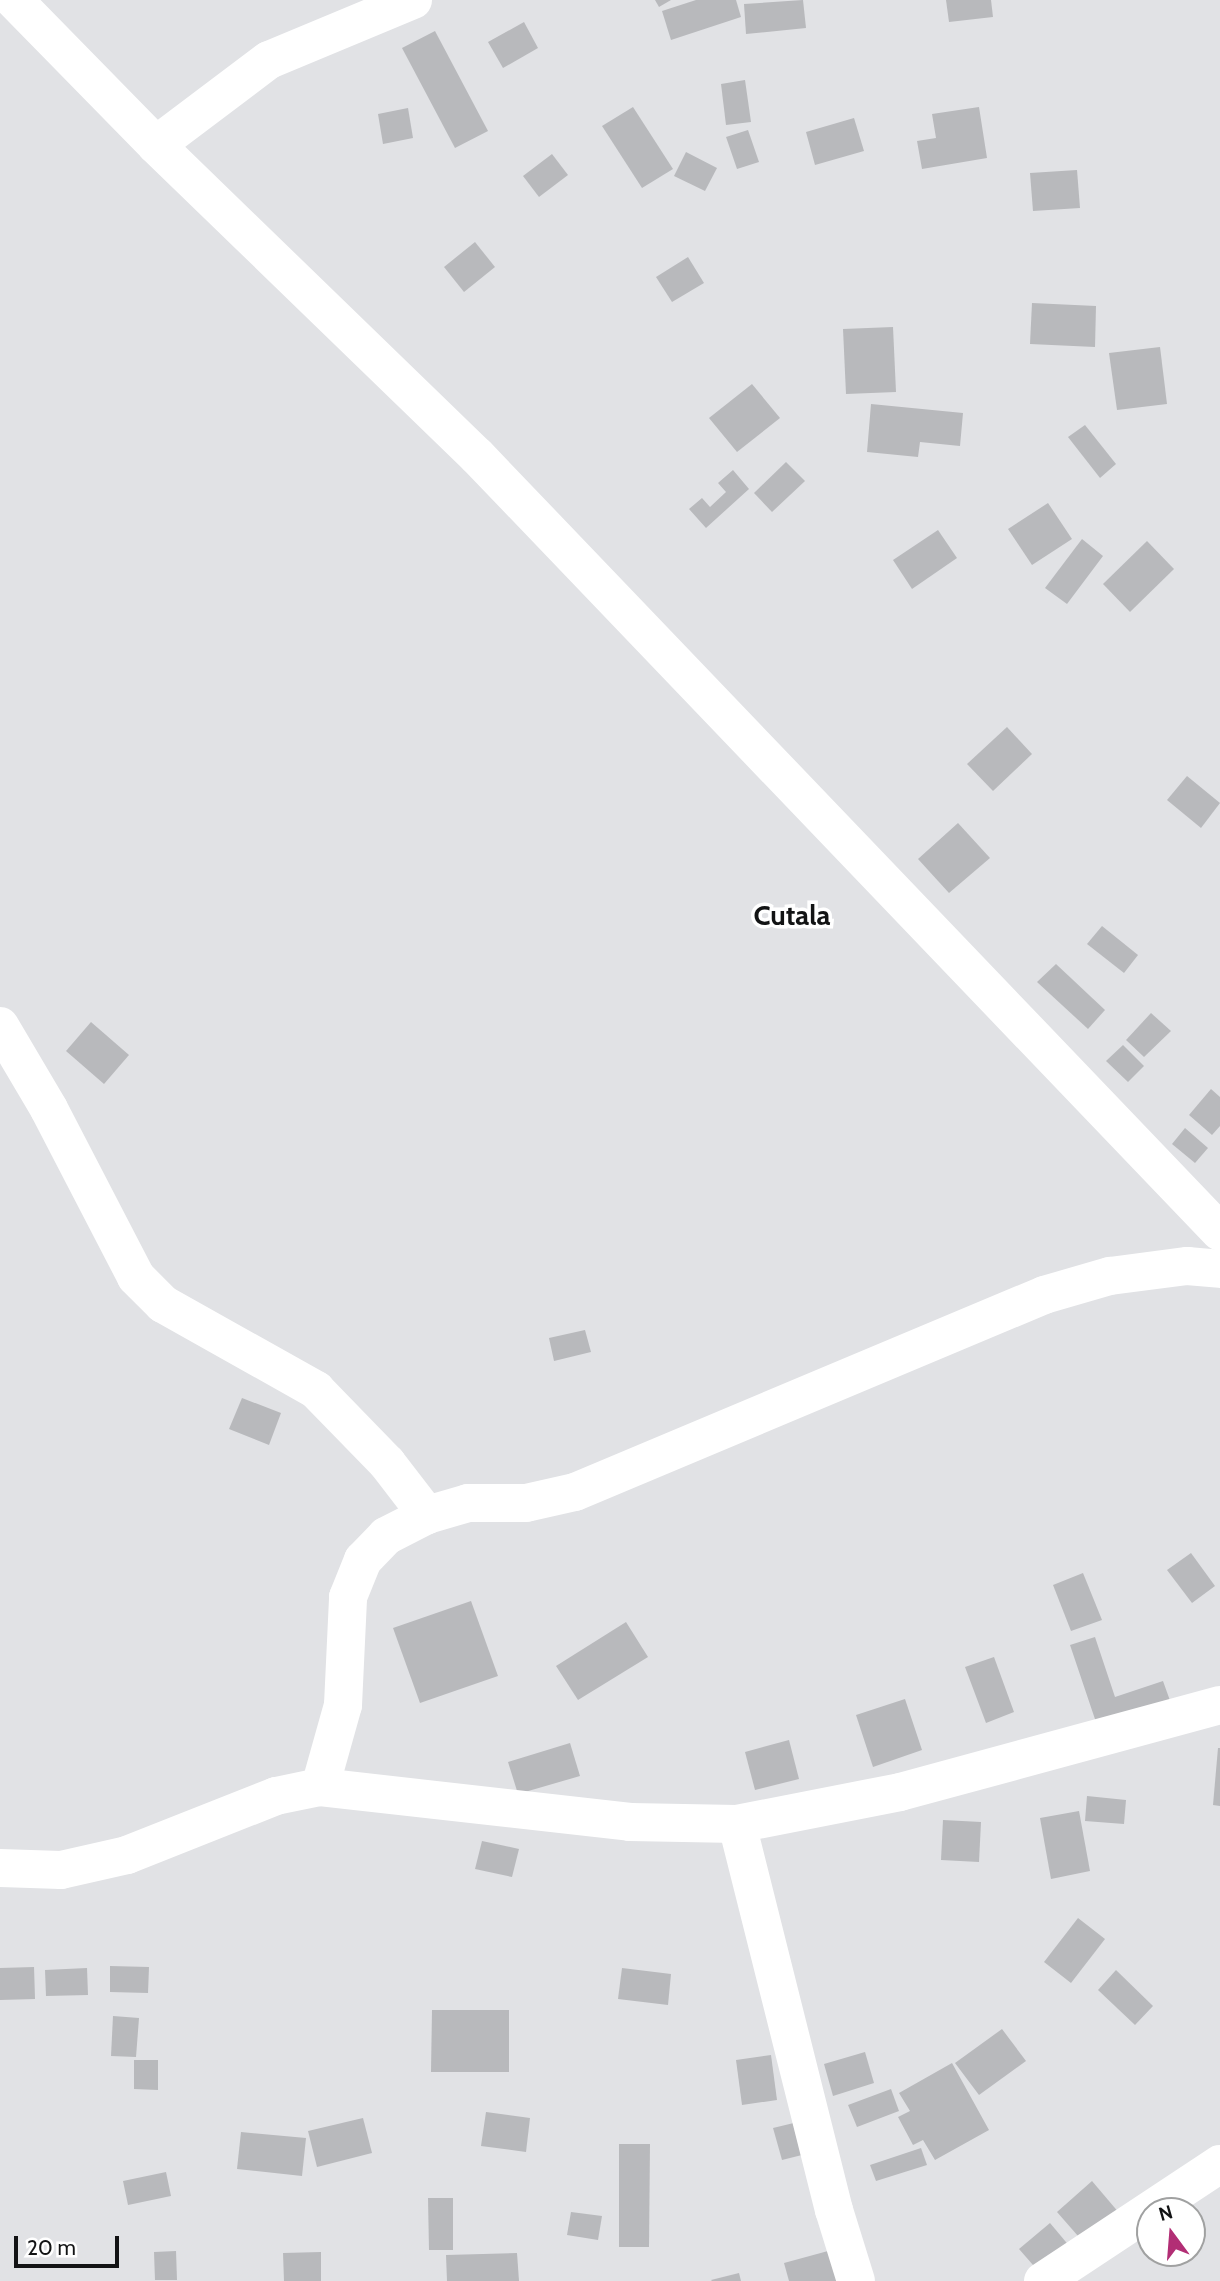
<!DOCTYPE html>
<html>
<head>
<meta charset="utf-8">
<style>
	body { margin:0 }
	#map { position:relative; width:1220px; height:2281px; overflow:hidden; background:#e1e2e5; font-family:Cabin,sans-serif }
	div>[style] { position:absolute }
	.building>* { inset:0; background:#b8b9bc }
	.minor>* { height:38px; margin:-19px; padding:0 19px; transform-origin:19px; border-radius:19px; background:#fff }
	span { translate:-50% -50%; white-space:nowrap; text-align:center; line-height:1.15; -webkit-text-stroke:7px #fff; paint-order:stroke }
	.district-label { font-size:28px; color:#121314; font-weight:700 }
	.north { position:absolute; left:1136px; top:2197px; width:70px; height:70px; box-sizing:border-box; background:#fff; border:2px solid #a0a1a1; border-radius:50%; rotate:344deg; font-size:19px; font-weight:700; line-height:28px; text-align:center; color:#121314 }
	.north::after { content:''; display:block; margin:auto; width:24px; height:32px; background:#b22e75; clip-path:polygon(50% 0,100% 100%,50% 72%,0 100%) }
	.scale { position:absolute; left:14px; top:2236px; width:105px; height:32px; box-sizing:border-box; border:4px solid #121314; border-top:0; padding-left:9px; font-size:21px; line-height:24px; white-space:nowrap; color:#121314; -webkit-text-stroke:5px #fff; paint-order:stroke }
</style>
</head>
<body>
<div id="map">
	<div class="building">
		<div style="clip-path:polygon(655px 0,671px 0,659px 7px)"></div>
		<div style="clip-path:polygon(696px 0,736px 0,741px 17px,671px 40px,662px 11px)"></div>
		<div style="clip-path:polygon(803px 0,806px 28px,746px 34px,744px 4px)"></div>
		<div style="clip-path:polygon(946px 0,991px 0,993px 17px,949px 22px)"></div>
		<div style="clip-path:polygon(524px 22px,538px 48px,503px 68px,488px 42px)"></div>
		<div style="clip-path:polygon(435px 31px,488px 131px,455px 148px,402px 48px)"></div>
		<div style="clip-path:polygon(745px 80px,751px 122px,726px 125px,721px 84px)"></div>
		<div style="clip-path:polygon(633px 107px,673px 169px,642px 188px,602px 126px)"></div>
		<div style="clip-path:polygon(979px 107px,987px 158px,922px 169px,917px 141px,936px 138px,932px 114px)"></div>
		<div style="clip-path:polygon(408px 108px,413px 138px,383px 144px,378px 114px)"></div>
		<div style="clip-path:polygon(854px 118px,864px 151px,815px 165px,806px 132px)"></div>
		<div style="clip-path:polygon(748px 130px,759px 162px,737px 169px,726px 137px)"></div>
		<div style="clip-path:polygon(686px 152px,717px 168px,705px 191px,674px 176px)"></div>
		<div style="clip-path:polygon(552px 154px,568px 175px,539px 197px,523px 176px)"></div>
		<div style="clip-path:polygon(1077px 170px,1080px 208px,1033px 211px,1030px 173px)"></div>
		<div style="clip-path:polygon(475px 242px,495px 267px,464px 292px,444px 267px)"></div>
		<div style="clip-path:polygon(688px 257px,704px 283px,672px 302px,656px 277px)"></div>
		<div style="clip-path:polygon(1032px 303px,1096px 306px,1095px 347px,1030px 344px)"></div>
		<div style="clip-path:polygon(893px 327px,896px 392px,846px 394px,843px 329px)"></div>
		<div style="clip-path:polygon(1160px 347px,1167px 404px,1117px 410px,1109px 353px)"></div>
		<div style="clip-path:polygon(752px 384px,780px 418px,737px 452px,709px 418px)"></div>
		<div style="clip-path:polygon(871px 404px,963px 413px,960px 446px,920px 442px,918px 457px,867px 452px)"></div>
		<div style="clip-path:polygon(1085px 425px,1116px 464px,1100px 478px,1068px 437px)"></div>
		<div style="clip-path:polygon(786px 462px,805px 481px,772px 512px,754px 493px)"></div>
		<div style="clip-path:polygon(733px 470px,749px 489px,706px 528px,689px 509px,702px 498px,710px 507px,726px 492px,718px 483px)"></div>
		<div style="clip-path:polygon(1048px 503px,1072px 539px,1032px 565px,1008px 529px)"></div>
		<div style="clip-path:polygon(938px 530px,957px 558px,912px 589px,893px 560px)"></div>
		<div style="clip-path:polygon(1082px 539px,1103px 556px,1067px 604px,1045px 588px)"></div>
		<div style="clip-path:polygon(1147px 541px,1174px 569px,1130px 612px,1103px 584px)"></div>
		<div style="clip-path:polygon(1007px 727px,1032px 754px,993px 791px,967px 764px)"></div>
		<div style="clip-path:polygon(1187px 776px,1220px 803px,1201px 828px,1167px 800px)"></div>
		<div style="clip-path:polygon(958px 823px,990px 858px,949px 893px,918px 859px)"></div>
		<div style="clip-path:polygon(1102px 926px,1138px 955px,1124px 973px,1087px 944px)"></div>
		<div style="clip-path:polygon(1056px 964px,1105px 1010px,1088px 1029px,1037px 982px)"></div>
		<div style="clip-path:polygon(1151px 1013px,1171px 1031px,1144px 1057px,1126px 1040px)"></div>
		<div style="clip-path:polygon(91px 1022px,129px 1055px,104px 1084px,66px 1051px)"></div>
		<div style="clip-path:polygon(1123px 1045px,1144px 1066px,1128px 1082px,1106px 1061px)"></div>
		<div style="clip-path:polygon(1211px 1089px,1220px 1097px,1220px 1126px,1212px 1135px,1189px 1115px)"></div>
		<div style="clip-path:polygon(1185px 1128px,1208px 1148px,1195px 1163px,1172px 1144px)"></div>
		<div style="clip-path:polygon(585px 1330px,591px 1352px,554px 1361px,549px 1338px)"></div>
		<div style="clip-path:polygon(242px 1398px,281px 1413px,269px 1445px,229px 1429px)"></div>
		<div style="clip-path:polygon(1191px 1553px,1215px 1586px,1192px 1603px,1167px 1570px)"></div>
		<div style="clip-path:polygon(1083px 1573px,1102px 1620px,1071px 1631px,1053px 1585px)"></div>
		<div style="clip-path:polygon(471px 1601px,498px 1676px,420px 1703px,393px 1628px)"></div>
		<div style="clip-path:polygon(626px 1622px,648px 1657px,578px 1700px,556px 1666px)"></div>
		<div style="clip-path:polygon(1095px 1637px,1115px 1697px,1163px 1681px,1173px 1709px,1100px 1734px,1070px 1645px)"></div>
		<div style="clip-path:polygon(994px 1657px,1014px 1712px,986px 1723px,965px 1667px)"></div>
		<div style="clip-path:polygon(905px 1699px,922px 1750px,873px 1767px,856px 1715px)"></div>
		<div style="clip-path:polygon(789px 1740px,799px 1779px,755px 1790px,745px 1752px)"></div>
		<div style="clip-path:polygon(570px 1743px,580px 1776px,518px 1794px,508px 1762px)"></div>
		<div style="clip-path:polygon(1218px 1748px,1220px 1748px,1220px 1806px,1213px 1805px)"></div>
		<div style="clip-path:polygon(1087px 1796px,1126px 1800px,1124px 1824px,1085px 1821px)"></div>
		<div style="clip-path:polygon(1079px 1811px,1090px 1871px,1051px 1879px,1040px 1818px)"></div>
		<div style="clip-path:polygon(943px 1820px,981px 1822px,979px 1862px,941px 1860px)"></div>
		<div style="clip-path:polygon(482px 1841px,519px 1849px,512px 1877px,475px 1869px)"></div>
		<div style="clip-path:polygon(1078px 1918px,1105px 1939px,1071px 1983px,1044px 1962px)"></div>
		<div style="clip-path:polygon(110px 1966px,149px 1967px,148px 1993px,110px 1992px)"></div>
		<div style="clip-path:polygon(34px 1967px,35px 1999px,0 2000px,0 1968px)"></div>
		<div style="clip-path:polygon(87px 1968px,88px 1995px,46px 1996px,45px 1970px)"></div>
		<div style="clip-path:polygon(622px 1968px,671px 1974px,668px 2005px,618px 1999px)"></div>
		<div style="clip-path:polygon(1116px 1970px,1153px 2006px,1135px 2025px,1098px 1990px)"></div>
		<div style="clip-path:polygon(432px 2010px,509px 2010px,509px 2072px,431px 2072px)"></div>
		<div style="clip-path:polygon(113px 2016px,139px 2018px,136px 2057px,111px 2056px)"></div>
		<div style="clip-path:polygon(1002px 2029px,1026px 2061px,979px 2095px,955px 2063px)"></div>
		<div style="clip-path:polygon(865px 2052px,874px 2083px,833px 2096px,824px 2064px)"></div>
		<div style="clip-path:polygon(771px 2055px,777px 2100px,742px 2105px,736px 2060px)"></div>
		<div style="clip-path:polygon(134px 2060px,158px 2060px,158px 2090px,134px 2089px)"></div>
		<div style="clip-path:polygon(952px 2063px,989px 2130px,935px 2160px,923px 2140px,913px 2145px,898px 2117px,910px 2111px,899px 2093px)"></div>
		<div style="clip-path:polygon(891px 2089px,899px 2111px,857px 2127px,848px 2105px)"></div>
		<div style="clip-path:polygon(486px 2112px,530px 2118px,526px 2152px,481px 2146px)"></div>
		<div style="clip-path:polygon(363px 2118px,372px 2153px,317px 2167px,308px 2131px)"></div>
		<div style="clip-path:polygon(802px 2121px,810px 2153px,782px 2160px,773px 2128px)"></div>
		<div style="clip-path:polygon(241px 2132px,306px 2138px,302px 2176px,237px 2169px)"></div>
		<div style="clip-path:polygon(619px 2144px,650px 2144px,649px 2247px,619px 2247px)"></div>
		<div style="clip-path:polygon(921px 2148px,927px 2165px,876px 2181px,870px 2165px)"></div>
		<div style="clip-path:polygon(166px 2172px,171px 2196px,128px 2205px,123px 2181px)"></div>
		<div style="clip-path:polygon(1092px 2181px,1120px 2214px,1085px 2244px,1057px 2212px)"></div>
		<div style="clip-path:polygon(428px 2198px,453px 2198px,453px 2250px,429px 2250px)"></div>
		<div style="clip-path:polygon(571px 2212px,602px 2216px,598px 2240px,567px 2235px)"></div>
		<div style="clip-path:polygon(1050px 2223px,1071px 2248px,1040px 2273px,1019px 2249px)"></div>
		<div style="clip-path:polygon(839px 2248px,848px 2281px,789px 2281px,784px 2263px)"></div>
		<div style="clip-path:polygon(176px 2251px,177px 2280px,155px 2280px,154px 2252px)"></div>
		<div style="clip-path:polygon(321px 2252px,321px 2281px,284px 2281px,283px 2253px)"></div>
		<div style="clip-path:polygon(517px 2253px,519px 2281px,447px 2281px,446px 2255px)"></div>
		<div style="clip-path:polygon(739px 2273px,741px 2281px,712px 2281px,711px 2280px)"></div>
	</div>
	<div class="minor">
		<div style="left:14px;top:0;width:203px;rotate:45.6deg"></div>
		<div style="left:156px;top:145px;width:447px;rotate:44.1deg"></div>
		<div style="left:477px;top:456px;width:1074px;rotate:46.24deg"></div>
		<div style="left:156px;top:145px;width:141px;rotate:-37deg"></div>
		<div style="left:269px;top:60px;width:156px;rotate:-22.6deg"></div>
		<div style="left:0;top:1026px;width:96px;rotate:59.4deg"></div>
		<div style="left:49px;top:1109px;width:189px;rotate:62.6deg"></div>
		<div style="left:136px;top:1277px;width:38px;rotate:45deg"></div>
		<div style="left:163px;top:1304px;width:176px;rotate:29.3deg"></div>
		<div style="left:316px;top:1390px;width:102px;rotate:45.8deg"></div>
		<div style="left:387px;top:1463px;width:66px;rotate:52.4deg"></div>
		<div style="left:320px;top:1787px;width:85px;rotate:-74.3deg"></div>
		<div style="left:343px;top:1705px;width:108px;rotate:-87.3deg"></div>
		<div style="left:348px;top:1597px;width:40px;rotate:-68deg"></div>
		<div style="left:363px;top:1560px;width:33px;rotate:-46deg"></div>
		<div style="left:386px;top:1536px;width:46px;rotate:-27.1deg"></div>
		<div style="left:427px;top:1515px;width:43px;rotate:-16.3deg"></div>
		<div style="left:468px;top:1503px;width:58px"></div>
		<div style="left:526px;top:1503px;width:50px;rotate:-12.7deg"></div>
		<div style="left:575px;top:1492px;width:509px;rotate:-22.78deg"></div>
		<div style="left:1044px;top:1295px;width:69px;rotate:-16.1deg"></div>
		<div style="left:1110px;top:1276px;width:78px;rotate:-7.4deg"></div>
		<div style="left:1187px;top:1266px;width:33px;rotate:5deg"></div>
		<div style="left:737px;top:1824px;width:398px;rotate:75.9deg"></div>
		<div style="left:834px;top:2210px;width:74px;rotate:72.8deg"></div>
		<div style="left:0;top:1868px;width:61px;rotate:1.9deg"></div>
		<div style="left:61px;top:1870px;width:68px;rotate:-12.8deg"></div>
		<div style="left:127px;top:1855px;width:160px;rotate:-21.6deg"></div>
		<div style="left:276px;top:1796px;width:45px;rotate:-11.6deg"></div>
		<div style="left:320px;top:1787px;width:312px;rotate:6.4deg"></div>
		<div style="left:630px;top:1822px;width:107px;rotate:1.1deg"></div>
		<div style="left:737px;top:1824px;width:166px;rotate:-11.1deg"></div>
		<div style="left:900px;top:1792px;width:332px;rotate:-15.2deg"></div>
		<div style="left:1043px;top:2281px;width:212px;rotate:-33.5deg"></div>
	</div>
	<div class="district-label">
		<span style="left:792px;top:915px">Cutala</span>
	</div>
	<div class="north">N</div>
	<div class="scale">20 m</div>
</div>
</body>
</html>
